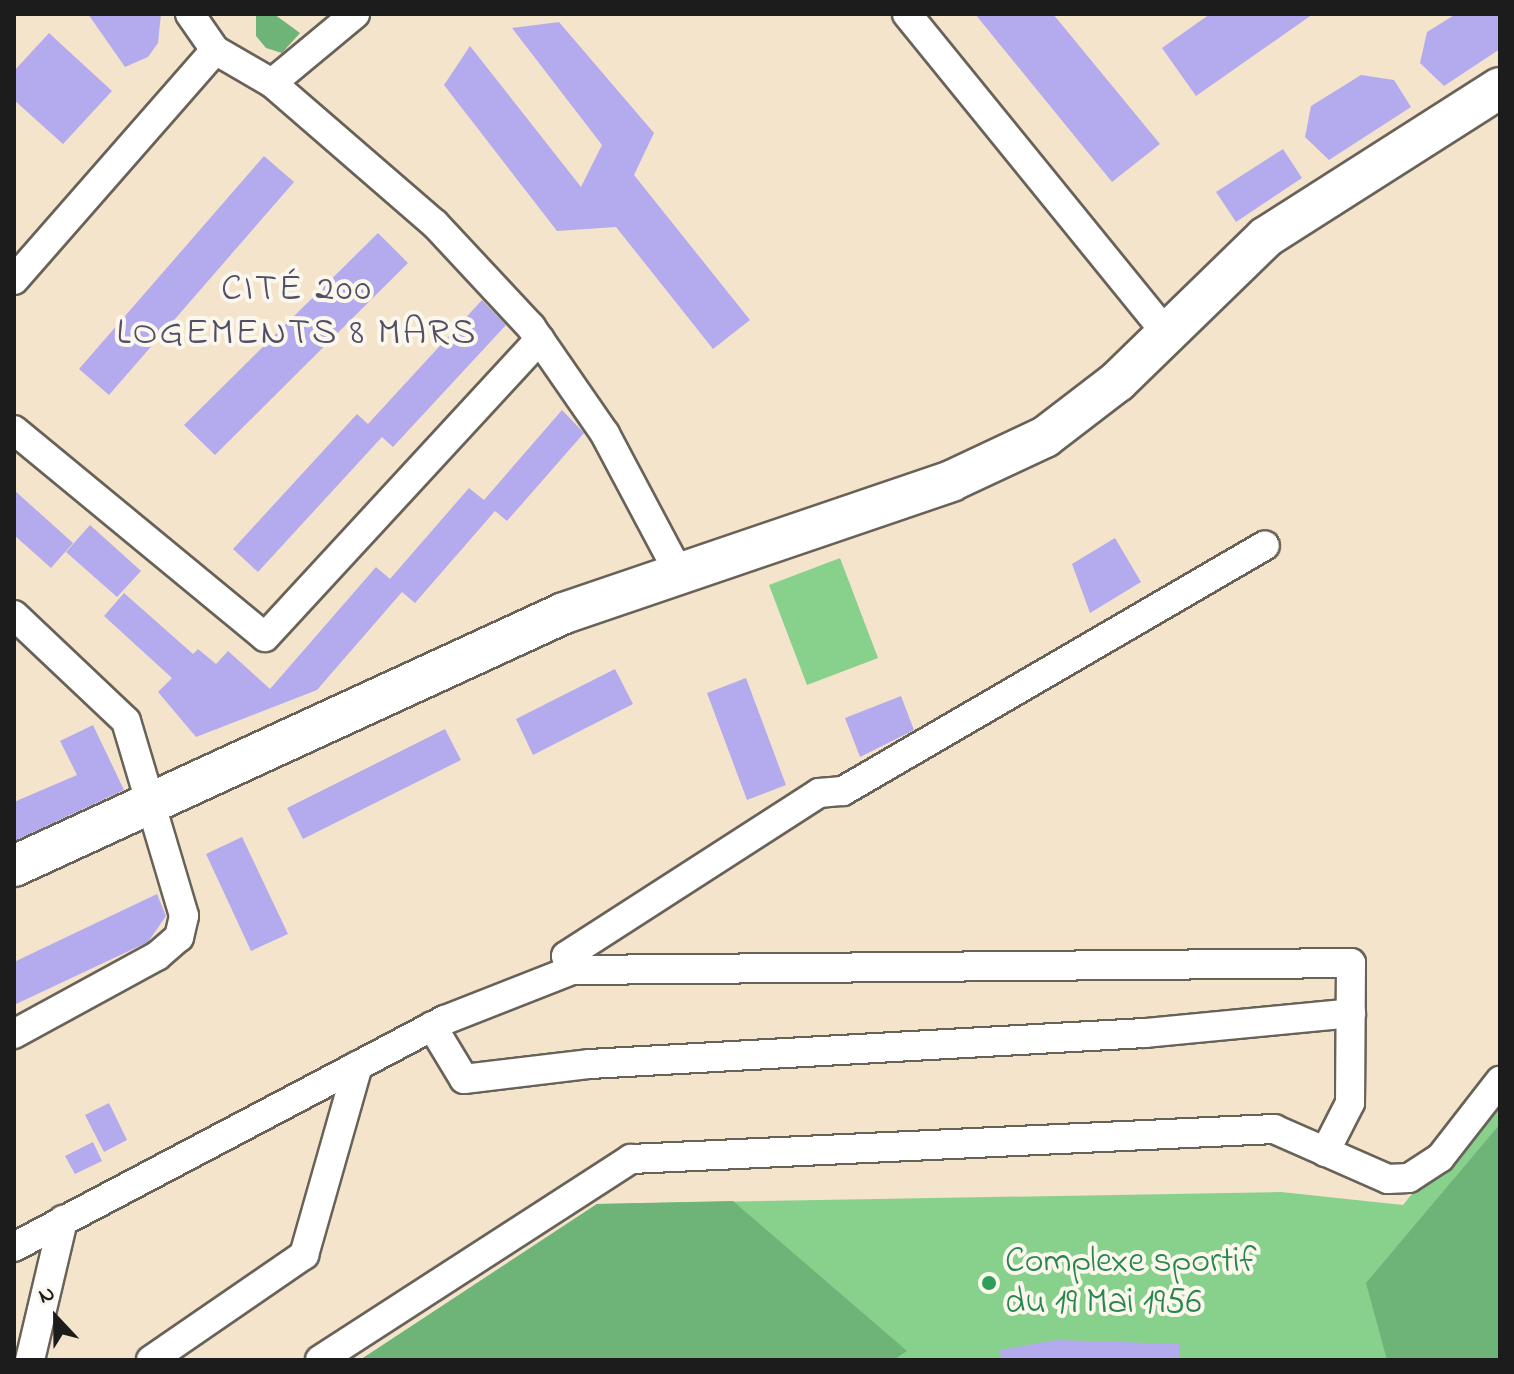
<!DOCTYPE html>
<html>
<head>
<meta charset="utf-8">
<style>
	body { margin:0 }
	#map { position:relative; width:1514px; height:1374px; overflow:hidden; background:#f4e4cb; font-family:"Indie Flower",sans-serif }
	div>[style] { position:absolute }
	.green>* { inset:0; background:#88d18d }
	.forest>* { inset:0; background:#6eb378 }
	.building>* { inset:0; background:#b4abee }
	.roads { filter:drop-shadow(2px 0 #686259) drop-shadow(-2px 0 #686259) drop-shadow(0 2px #686259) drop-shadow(0 -2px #686259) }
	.minor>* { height:28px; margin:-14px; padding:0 14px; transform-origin:14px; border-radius:14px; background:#fff }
	.secondary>* { height:40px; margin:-20px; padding:0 20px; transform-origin:20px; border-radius:20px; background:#fff }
	.dots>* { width:22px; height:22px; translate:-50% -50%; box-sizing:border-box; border:4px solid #fbf7ec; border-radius:50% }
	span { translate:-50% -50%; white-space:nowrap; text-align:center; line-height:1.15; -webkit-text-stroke:8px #fbf7ec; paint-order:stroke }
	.leisure-label { font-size:36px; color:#27864d }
	.left { translate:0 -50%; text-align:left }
	.neighbourhood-label { font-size:38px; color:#514e66; letter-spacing:2px }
	.frame { position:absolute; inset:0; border:16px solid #1c1c1c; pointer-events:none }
	.north { position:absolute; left:16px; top:1278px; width:80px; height:80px; -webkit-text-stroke:6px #fbf7ec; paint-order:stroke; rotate:338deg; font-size:22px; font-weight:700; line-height:32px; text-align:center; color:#1c1c1c }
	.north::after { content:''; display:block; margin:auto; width:28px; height:36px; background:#1c1c1c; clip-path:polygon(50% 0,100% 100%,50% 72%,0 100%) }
</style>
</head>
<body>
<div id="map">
	<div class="green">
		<div style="clip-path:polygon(840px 558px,878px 658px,807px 685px,769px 585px)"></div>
		<div style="clip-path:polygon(1500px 1084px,1500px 1360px,360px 1360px,597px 1204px,1281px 1192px,1403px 1205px)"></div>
	</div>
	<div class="forest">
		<div style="clip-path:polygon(256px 14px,274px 14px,300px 33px,282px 53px,266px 48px,256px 36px)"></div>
		<div style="clip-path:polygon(1500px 1124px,1500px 1360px,1387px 1360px,1366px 1283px)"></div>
		<div style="clip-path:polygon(733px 1201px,907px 1351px,893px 1360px,360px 1360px,597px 1204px)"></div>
	</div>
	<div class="building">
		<div style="clip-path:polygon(88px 14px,161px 14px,158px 43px,148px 57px,125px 67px)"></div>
		<div style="clip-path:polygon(975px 14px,1053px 14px,1160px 144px,1112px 182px)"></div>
		<div style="clip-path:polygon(1210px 14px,1313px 14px,1196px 96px,1162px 48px)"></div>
		<div style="clip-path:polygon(1456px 14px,1500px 14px,1500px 49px,1444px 86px,1420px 63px,1427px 32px)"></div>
		<div style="clip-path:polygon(559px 22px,654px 133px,634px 175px,750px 320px,713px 349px,616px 227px,557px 231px,444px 85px,470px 46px,581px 187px,602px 145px,512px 28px)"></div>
		<div style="clip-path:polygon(49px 33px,112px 91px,63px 144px,14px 100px,14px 71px)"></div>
		<div style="clip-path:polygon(1361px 75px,1394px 80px,1411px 107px,1329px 160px,1305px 137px,1311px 106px)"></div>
		<div style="clip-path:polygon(1283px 149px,1302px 178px,1236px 222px,1216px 192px)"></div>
		<div style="clip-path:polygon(264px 156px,294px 182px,109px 395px,79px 369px)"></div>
		<div style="clip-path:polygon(378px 233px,408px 263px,215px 455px,184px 425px)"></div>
		<div style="clip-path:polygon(482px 300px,506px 325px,393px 447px,382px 437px,258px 572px,233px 549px,357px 414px,368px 424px)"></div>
		<div style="clip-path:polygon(562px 410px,584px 433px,507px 521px,495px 511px,415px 603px,402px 592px,317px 690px,196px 737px,158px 692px,172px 678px,104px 616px,124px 593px,193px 654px,198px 649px,216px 664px,228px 651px,270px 689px,376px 567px,390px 579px,469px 488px,484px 500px)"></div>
		<div style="clip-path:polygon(14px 490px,73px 543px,51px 568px,14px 535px)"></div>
		<div style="clip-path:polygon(90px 525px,141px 571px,117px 597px,66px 552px)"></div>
		<div style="clip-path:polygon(1115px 538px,1141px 582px,1090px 613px,1072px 564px)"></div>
		<div style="clip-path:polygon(615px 669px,633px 704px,533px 755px,516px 719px)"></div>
		<div style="clip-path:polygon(746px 678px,786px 785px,747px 800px,707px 693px)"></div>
		<div style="clip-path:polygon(901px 696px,914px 730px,860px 757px,845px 718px)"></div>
		<div style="clip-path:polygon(93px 725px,124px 790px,14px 841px,14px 802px,77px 775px,60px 741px)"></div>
		<div style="clip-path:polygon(445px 729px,461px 760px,303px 839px,287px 808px)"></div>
		<div style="clip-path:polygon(242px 837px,288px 934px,251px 951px,206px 854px)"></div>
		<div style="clip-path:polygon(157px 894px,166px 916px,148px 942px,14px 1005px,14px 962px)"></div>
		<div style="clip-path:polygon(109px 1103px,127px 1140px,104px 1152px,85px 1115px)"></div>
		<div style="clip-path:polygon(93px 1142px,102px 1161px,75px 1174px,65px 1156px)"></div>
		<div style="clip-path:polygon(1056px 1340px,1179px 1344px,1179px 1360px,1001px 1360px,1000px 1350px)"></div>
	</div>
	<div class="roads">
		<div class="minor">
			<div style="left:190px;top:14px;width:44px;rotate:55.2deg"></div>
			<div style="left:907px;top:14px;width:411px;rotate:50.9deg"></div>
			<div style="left:272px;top:83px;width:108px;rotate:-39.7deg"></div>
			<div style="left:14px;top:280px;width:305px;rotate:-48.8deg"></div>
			<div style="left:215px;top:50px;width:66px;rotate:30.1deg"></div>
			<div style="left:272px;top:83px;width:216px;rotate:40.9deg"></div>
			<div style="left:435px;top:224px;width:141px;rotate:47deg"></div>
			<div style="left:531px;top:327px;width:130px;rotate:55.3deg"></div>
			<div style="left:605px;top:434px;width:157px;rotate:62deg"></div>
			<div style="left:14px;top:430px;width:325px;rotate:39.5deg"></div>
			<div style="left:265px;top:637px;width:405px;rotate:-47.3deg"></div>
			<div style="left:14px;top:615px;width:154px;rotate:43.4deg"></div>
			<div style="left:126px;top:721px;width:203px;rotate:73.4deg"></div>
			<div style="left:184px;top:916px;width:22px;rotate:103deg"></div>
			<div style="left:179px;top:937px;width:29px;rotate:139deg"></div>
			<div style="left:157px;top:956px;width:163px;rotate:151.4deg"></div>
			<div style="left:572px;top:970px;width:779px;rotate:-0.51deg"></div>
			<div style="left:1351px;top:963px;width:140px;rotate:90.4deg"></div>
			<div style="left:1350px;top:1103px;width:55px;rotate:117deg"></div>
			<div style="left:432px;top:1026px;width:62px;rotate:58.9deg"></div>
			<div style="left:464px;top:1079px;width:127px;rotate:-6.8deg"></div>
			<div style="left:590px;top:1064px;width:556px;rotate:-3.2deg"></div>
			<div style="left:1145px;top:1033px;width:207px;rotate:-5.5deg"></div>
			<div style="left:14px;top:1247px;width:487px;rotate:-27.8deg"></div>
			<div style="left:445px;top:1020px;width:136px;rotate:-21.5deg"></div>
			<div style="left:572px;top:970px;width:15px;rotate:-113deg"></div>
			<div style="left:566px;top:956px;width:301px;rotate:-32.8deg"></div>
			<div style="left:819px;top:793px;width:24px;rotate:-5deg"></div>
			<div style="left:843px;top:791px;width:488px;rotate:-30.2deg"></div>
			<div style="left:30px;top:1360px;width:144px;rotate:-76.7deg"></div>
			<div style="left:151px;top:1360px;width:186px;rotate:-34.5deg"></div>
			<div style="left:304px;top:1255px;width:197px;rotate:-74.1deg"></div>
			<div style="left:320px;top:1360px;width:370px;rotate:-32.9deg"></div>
			<div style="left:631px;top:1159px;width:644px;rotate:-2.67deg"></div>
			<div style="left:1274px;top:1129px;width:124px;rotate:23.7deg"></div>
			<div style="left:1388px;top:1179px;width:21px;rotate:-3deg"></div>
			<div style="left:1409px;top:1178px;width:37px;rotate:-33deg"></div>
			<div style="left:1440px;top:1158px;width:98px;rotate:-52.1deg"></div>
		</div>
		<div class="secondary">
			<div style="left:14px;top:866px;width:605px;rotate:-24.7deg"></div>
			<div style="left:564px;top:613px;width:409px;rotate:-18.8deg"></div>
			<div style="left:951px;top:481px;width:104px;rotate:-25.1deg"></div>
			<div style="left:1045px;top:437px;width:92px;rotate:-37.5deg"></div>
			<div style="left:1118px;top:381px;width:206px;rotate:-44.2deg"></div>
			<div style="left:1266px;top:237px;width:277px;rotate:-32.5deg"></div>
		</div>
	</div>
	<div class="dots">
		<div style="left:989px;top:1283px;background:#2e9e5b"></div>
	</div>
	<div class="leisure-label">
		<span class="left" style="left:1005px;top:1283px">Complexe sportif<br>du 19 Mai 1956</span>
	</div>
	<div class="neighbourhood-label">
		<span style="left:297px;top:313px">CITÉ 200<br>LOGEMENTS 8 MARS</span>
	</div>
	<div class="frame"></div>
	<div class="north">N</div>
</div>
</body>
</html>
